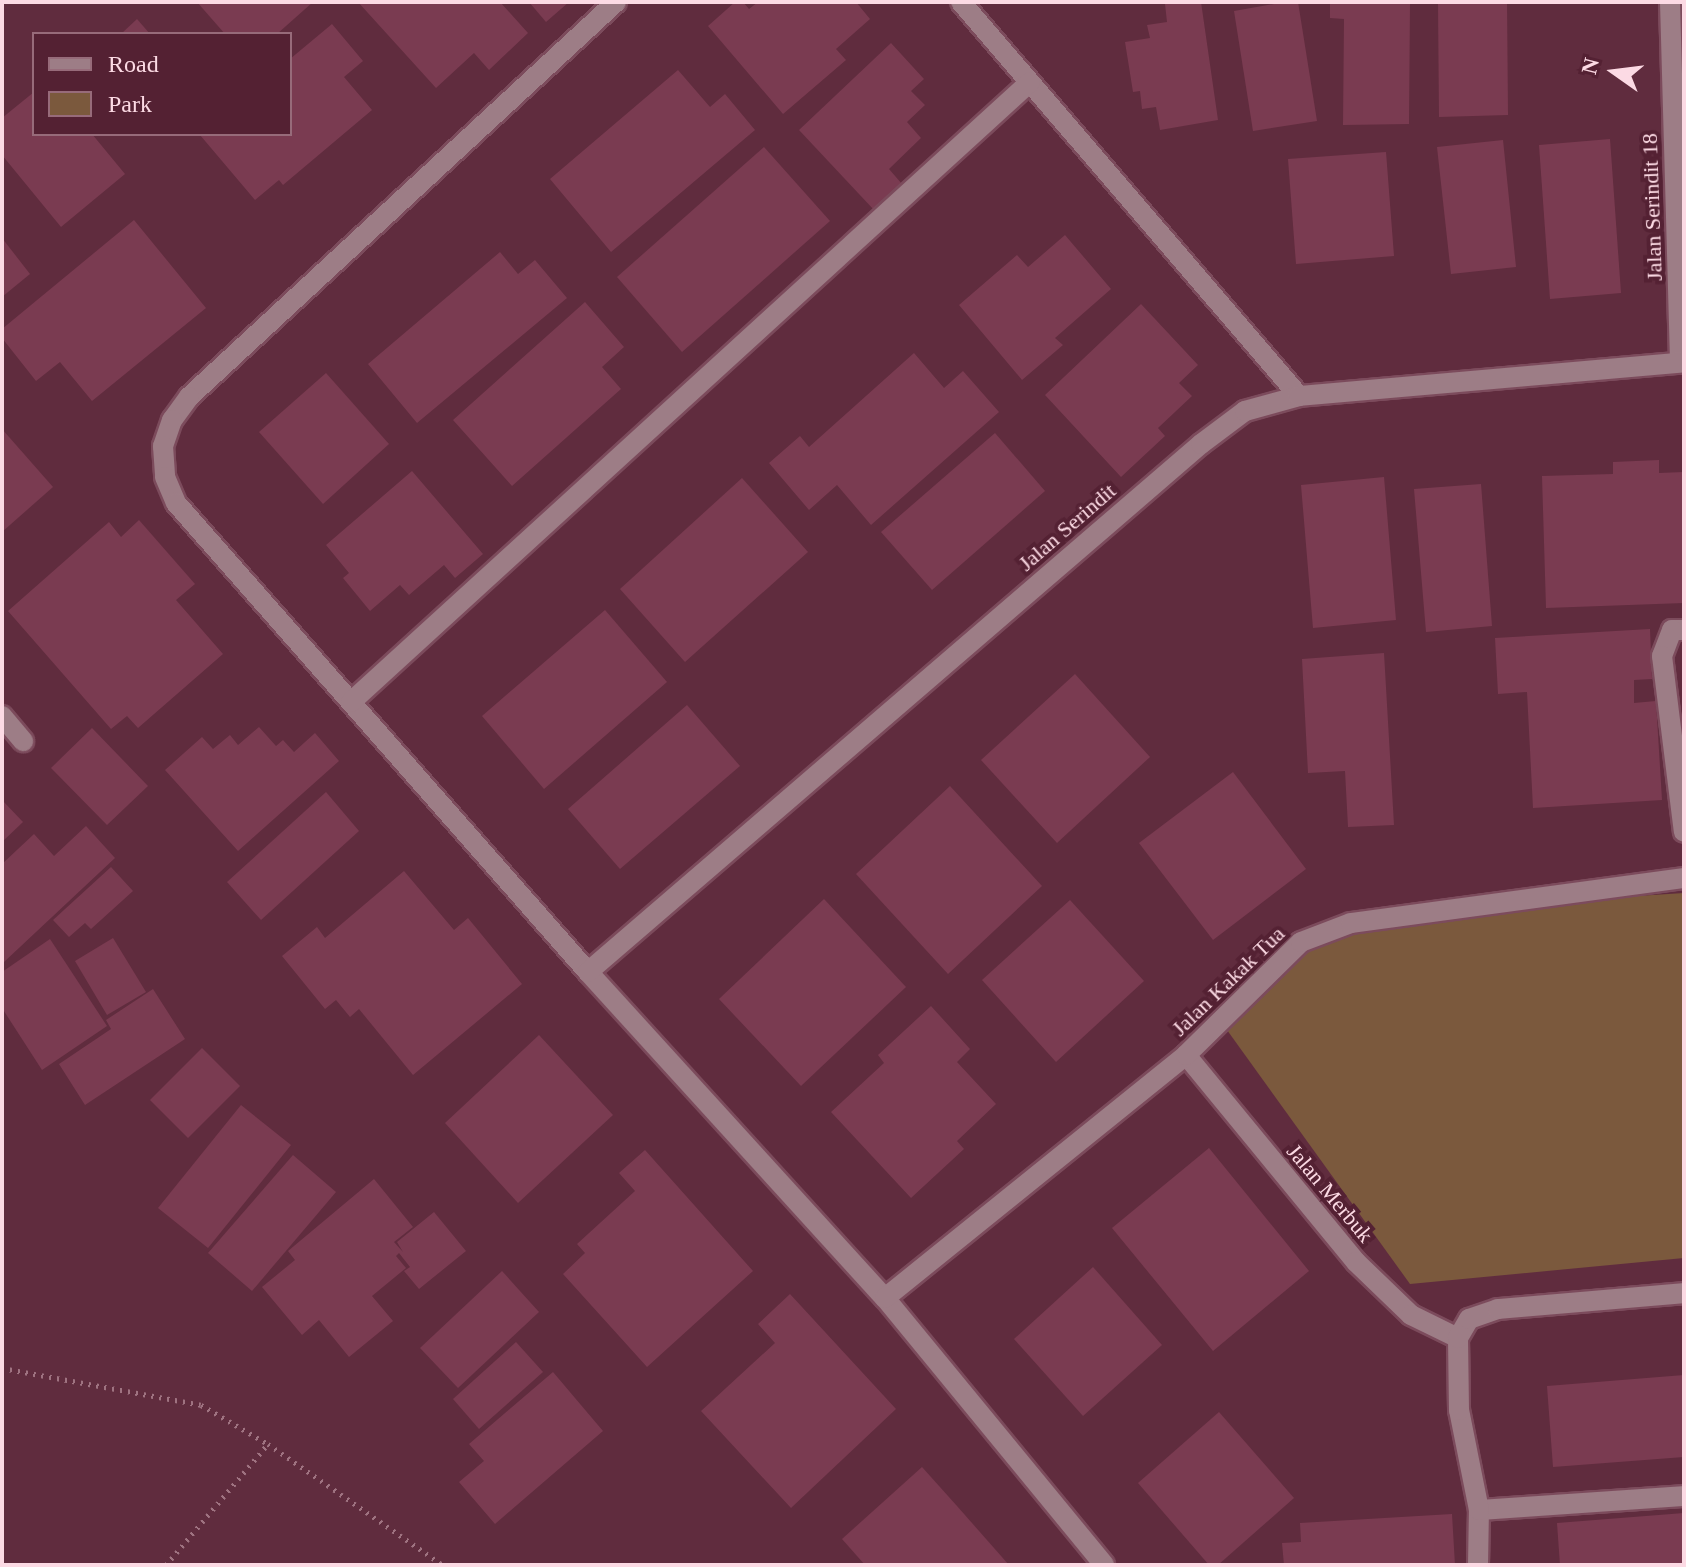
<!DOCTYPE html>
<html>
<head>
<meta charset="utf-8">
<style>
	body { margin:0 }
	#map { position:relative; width:1686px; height:1567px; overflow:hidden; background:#602c3e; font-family:Georgia,serif }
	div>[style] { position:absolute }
	.green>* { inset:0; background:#7b593d }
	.building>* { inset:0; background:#7a3b51 }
	.path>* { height:5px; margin-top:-2.5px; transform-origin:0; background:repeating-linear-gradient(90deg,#9f7381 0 2px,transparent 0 8px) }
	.roads { filter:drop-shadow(2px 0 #7c4b5c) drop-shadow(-2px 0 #7c4b5c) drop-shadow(0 2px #7c4b5c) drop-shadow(0 -2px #7c4b5c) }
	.minor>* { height:20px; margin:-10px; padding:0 10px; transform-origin:10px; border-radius:10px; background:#9d7d86 }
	span { translate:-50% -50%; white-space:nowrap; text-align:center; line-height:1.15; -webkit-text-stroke:8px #542133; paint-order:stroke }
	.street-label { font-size:22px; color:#fcdae4 }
	.frame { position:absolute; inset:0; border:4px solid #fcdae4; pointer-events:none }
	.legend { position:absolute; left:32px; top:32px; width:260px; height:104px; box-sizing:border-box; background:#542133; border:2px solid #976b7a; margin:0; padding:10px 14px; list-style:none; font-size:24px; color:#fcdae4 }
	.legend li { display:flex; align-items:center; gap:16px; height:40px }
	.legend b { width:40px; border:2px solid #976b7a }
	.north { position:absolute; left:1574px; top:32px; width:80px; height:80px; -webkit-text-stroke:6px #542133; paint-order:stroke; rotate:284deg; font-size:22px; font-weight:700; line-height:32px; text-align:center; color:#fcdae4 }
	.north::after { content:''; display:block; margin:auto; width:28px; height:36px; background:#fcdae4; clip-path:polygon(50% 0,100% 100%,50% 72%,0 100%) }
</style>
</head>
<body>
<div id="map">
	<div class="green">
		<div style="clip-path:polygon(1684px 893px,1684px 1258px,1410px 1284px,1227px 1030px,1268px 959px,1340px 931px,1420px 910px)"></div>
	</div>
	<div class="building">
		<div style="clip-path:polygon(197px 2px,313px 2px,277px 34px,225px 34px)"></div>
		<div style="clip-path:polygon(358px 2px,500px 2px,528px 33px,489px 70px,474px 53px,436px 88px)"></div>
		<div style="clip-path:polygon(529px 2px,569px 2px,546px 22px)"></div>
		<div style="clip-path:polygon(735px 2px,743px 2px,749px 9px,758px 2px,856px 2px,870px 19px,836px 49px,846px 60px,783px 114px,708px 26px)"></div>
		<div style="clip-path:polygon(1201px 2px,1218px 120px,1160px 130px,1156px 107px,1142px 109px,1140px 91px,1133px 92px,1125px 42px,1150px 38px,1147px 25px,1167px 22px,1165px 4px)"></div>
		<div style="clip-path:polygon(1285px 2px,1298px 2px,1317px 121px,1253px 131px,1234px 11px)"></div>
		<div style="clip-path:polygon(1330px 2px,1410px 2px,1409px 124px,1343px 125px,1344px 19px,1330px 18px)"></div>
		<div style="clip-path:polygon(1438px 2px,1507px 2px,1508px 115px,1439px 117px)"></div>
		<div style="clip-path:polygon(137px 19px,150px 34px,121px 34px)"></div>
		<div style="clip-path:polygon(332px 24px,363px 61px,344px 77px,372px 110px,283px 185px,279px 180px,255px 200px,200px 135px,290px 134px,290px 59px)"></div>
		<div style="clip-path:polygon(891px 43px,924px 79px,911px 91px,925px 105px,907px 122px,921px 138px,889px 169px,902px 184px,874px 210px,799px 130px)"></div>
		<div style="clip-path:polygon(678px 70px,710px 107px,725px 94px,755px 130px,611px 252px,550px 179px)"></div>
		<div style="clip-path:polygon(34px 92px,34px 134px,92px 134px,125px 174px,61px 227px,2px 155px,2px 118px)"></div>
		<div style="clip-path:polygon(1610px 139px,1621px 293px,1550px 299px,1539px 145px)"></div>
		<div style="clip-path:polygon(1503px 140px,1516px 267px,1451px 274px,1437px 147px)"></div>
		<div style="clip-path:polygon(764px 147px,830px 221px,682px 352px,617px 277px)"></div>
		<div style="clip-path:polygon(1386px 152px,1394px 256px,1296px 264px,1288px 159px)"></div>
		<div style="clip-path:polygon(134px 220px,206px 308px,92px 401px,60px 362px,36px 381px,2px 338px,2px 329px)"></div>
		<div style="clip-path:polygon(1065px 235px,1111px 289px,1055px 338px,1063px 345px,1022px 380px,959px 305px,1017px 255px,1028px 267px)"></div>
		<div style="clip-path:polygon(2px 238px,30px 274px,2px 297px)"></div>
		<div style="clip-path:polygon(500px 252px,518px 274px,535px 260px,567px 298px,417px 423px,368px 364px)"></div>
		<div style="clip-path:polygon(585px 302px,624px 347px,602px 367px,621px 389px,512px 486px,453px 420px)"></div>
		<div style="clip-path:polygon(1141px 304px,1198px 365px,1179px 383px,1192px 396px,1158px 428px,1165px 436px,1121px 477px,1045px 395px)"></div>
		<div style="clip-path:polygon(914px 353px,944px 388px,963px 371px,999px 412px,871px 525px,837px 485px,809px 510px,769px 463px,800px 436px,809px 447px)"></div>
		<div style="clip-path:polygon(326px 373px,389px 444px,323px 504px,259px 432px)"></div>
		<div style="clip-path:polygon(2px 429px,53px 487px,2px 532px)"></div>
		<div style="clip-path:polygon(995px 433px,1045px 491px,932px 590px,881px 532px)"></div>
		<div style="clip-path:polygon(1659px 460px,1659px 473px,1684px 472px,1684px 603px,1546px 608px,1542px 476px,1613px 474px,1613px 462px)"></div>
		<div style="clip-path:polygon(412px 471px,483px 554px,455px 578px,444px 565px,409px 595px,400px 585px,370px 611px,343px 578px,349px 573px,326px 545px)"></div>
		<div style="clip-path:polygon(1384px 477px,1396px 620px,1313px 628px,1301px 485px)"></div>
		<div style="clip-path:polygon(742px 478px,808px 552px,685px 662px,620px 589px)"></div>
		<div style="clip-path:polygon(1481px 484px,1492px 626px,1426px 632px,1414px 489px)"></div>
		<div style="clip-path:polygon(139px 520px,195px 584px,176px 600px,223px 654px,138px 728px,127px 716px,111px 729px,8px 611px,109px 522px,121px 537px)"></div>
		<div style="clip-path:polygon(605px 610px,667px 682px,544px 789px,482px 716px)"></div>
		<div style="clip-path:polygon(1650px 629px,1652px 679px,1634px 680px,1634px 703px,1656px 701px,1662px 800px,1533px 808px,1527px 692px,1498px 694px,1495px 638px)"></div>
		<div style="clip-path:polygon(1384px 653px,1394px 825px,1348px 827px,1345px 771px,1308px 773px,1302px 659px)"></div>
		<div style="clip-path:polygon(1075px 674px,1150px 757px,1057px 843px,981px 760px)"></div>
		<div style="clip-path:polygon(687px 705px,740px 766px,620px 869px,568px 809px)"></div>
		<div style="clip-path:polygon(259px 727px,276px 746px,283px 740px,294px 752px,315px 733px,339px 761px,238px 851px,165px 770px,202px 737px,213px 749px,230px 735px,238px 745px)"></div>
		<div style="clip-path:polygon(92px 728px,148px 786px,107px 825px,51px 768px)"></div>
		<div style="clip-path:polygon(1233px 772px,1306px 869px,1213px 940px,1139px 843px)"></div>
		<div style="clip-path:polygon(950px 786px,1042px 886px,948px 974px,856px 874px)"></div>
		<div style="clip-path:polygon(326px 792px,359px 831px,261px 920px,227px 882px)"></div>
		<div style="clip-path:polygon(2px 800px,23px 822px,2px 842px)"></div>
		<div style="clip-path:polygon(86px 826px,115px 858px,4px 962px,2px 864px,34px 834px,54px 856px)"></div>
		<div style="clip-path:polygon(111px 867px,133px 891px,91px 929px,85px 923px,69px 937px,53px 920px)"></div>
		<div style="clip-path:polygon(404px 871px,454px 930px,468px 918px,522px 984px,413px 1075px,359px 1009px,350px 1017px,336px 1000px,325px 1009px,282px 956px,317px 927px,325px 938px)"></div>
		<div style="clip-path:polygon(824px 899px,906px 987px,801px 1086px,719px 999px)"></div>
		<div style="clip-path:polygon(1070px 900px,1144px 981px,1056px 1062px,982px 980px)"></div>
		<div style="clip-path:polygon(113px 938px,146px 992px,107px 1015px,75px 961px)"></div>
		<div style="clip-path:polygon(50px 939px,107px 1026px,42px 1070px,2px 1008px,2px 972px)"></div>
		<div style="clip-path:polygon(153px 989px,185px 1039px,85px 1105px,59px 1064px,111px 1029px,106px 1020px)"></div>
		<div style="clip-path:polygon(931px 1006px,970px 1049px,957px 1062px,996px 1104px,957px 1141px,964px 1149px,911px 1198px,831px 1112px,884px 1063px,878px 1055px)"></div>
		<div style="clip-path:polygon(539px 1035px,613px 1115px,518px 1203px,445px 1123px)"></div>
		<div style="clip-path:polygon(202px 1048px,240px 1086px,188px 1138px,150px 1100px)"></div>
		<div style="clip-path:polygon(241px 1105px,291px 1145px,208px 1248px,158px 1208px)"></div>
		<div style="clip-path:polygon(1209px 1148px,1309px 1271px,1213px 1351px,1112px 1228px)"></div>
		<div style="clip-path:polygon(645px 1150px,753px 1271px,647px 1367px,563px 1274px,585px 1253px,577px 1244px,635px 1191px,619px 1173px)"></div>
		<div style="clip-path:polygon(293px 1155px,336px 1192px,252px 1291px,208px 1253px)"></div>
		<div style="clip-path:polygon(374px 1179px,413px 1227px,394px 1242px,403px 1252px,397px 1242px,434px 1212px,466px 1251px,419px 1289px,404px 1271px,410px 1267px,399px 1253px,396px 1256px,406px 1268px,372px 1296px,393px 1321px,349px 1357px,319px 1320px,302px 1335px,262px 1287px,295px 1260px,288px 1251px)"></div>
		<div style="clip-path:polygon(1093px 1267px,1162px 1345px,1083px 1416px,1014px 1339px)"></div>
		<div style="clip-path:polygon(502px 1271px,539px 1312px,458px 1388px,420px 1348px)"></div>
		<div style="clip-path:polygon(790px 1294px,896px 1409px,791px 1508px,701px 1411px,775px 1343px,758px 1324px)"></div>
		<div style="clip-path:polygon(516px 1342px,543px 1372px,479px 1429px,453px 1399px)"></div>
		<div style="clip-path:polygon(553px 1372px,603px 1431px,495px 1524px,459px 1482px,484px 1461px,469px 1444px)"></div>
		<div style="clip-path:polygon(1684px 1375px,1684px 1457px,1553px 1467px,1547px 1386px)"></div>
		<div style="clip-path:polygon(1219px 1412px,1294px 1498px,1218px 1565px,1209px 1565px,1138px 1483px)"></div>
		<div style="clip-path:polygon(922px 1467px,957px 1506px,1009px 1565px,865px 1565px,842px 1539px)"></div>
		<div style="clip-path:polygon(1684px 1513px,1684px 1565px,1560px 1565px,1557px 1523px)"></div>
		<div style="clip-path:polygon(1452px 1514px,1455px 1565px,1284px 1565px,1282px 1543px,1301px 1542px,1300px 1523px)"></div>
	</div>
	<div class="path">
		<div style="left:2px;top:1368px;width:202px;rotate:10.5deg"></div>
		<div style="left:201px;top:1405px;width:78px;rotate:30.2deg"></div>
		<div style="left:268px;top:1444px;width:213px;rotate:34.7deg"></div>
		<div style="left:166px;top:1565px;width:158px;rotate:-49.9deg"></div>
	</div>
	<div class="roads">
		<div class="minor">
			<div style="left:616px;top:2px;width:582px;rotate:137.23deg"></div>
			<div style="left:189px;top:397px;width:29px;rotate:126deg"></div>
			<div style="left:172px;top:420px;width:28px;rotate:109deg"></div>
			<div style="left:163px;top:446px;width:31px;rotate:86deg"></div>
			<div style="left:165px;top:477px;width:28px;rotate:67deg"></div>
			<div style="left:176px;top:503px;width:624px;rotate:48.7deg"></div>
			<div style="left:588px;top:972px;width:441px;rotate:47.7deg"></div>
			<div style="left:885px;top:1298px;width:345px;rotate:50.6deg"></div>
			<div style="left:961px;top:2px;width:519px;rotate:49.37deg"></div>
			<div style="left:1670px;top:2px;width:360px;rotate:88.4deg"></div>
			<div style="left:1684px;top:630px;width:12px;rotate:180deg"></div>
			<div style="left:1672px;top:630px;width:28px;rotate:111deg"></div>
			<div style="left:1662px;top:656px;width:177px;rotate:82.9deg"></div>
			<div style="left:351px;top:702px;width:919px;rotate:-42.4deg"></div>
			<div style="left:2px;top:716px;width:33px;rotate:50deg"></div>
			<div style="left:588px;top:972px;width:809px;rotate:-40.74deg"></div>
			<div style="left:1201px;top:444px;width:55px;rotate:-36.9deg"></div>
			<div style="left:1245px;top:411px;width:56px;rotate:-15.5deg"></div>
			<div style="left:1299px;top:396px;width:386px;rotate:-5deg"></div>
			<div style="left:1186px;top:1055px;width:268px;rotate:50.6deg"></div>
			<div style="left:1356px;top:1262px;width:76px;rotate:43.9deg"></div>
			<div style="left:1411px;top:1315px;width:52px;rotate:26.1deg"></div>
			<div style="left:885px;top:1298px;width:387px;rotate:-38.9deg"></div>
			<div style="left:1186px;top:1055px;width:161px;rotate:-44.5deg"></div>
			<div style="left:1301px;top:942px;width:53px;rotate:-20.8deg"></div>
			<div style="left:1351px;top:923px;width:336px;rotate:-7.7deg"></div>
			<div style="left:1479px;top:1510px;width:205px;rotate:-3.9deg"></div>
			<div style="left:1478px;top:1565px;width:55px;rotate:-89deg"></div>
			<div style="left:1479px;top:1510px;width:102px;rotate:-101.3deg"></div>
			<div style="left:1459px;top:1410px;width:72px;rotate:-90.8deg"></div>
			<div style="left:1458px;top:1338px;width:22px;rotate:-60deg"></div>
			<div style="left:1469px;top:1319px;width:31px;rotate:-19deg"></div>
			<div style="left:1498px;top:1309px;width:187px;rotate:-4.9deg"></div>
		</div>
	</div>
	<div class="street-label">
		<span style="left:1652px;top:207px;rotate:-92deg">Jalan Serindit 18</span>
		<span style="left:1067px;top:527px;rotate:-41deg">Jalan Serindit</span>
		<span style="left:1228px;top:981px;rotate:-44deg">Jalan Kakak Tua</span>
		<span style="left:1330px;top:1193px;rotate:50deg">Jalan Merbuk</span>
	</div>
	<div class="frame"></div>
	<ul class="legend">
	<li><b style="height:10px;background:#9d7d86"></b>Road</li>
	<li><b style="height:22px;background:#7b593d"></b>Park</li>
	</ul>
	<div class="north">N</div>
</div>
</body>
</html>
